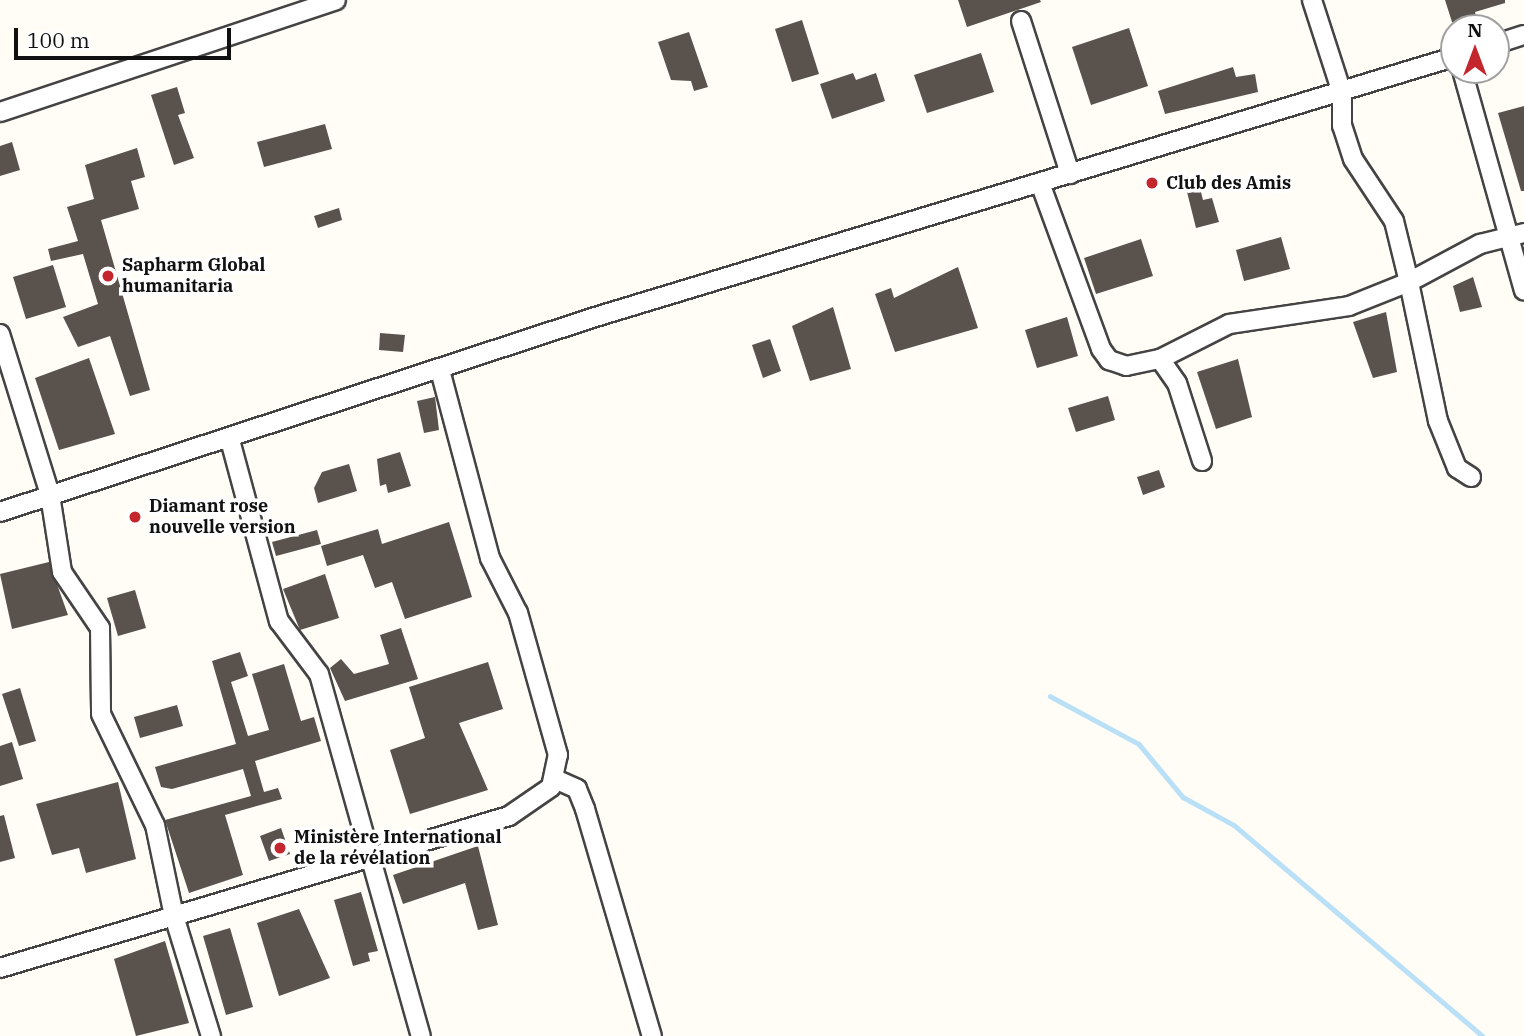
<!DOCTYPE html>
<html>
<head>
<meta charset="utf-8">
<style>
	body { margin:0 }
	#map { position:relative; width:1524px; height:1036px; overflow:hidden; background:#fffdf5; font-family:"IBM Plex Serif",serif }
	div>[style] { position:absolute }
	.stream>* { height:4.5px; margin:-2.25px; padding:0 2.25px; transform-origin:2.25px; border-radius:2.25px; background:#b9e0f7 }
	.building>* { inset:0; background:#5a524d }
	.roads { filter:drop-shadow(2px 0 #444) drop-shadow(-2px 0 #444) drop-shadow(0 2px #444) drop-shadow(0 -2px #444) }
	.minor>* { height:18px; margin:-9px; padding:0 9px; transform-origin:9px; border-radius:9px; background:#fff }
	.dots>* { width:19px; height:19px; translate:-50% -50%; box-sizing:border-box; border:4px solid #fff; border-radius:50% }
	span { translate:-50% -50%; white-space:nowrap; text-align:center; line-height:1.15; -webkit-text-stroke:7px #fff; paint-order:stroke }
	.poi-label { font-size:18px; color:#111; font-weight:700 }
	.left { translate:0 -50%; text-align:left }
	.north { position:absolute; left:1440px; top:14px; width:70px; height:70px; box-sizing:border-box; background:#fff; border:2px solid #a0a0a0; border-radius:50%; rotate:0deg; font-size:19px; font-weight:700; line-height:28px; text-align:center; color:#111 }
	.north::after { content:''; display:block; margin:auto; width:24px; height:32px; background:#c4262e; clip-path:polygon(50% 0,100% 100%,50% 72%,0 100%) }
	.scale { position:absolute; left:14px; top:28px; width:217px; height:32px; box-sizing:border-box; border:4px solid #111; border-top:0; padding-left:9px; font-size:21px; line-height:24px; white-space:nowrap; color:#111; -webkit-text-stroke:5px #fff; paint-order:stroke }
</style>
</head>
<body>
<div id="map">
	<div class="stream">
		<div style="left:1050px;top:696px;width:101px;rotate:28.3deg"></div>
		<div style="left:1139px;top:744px;width:69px;rotate:50.3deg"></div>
		<div style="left:1183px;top:797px;width:58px;rotate:28.8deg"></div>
		<div style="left:1234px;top:825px;width:326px;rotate:40.3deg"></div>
	</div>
	<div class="building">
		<div style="clip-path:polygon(958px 0,1040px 0,1041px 2px,967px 27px)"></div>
		<div style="clip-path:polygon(1445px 0,1505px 0,1505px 3px,1475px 12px,1477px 20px,1460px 25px,1452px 22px)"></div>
		<div style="clip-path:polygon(802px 20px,819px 74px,792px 82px,775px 29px)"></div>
		<div style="clip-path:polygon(1129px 28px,1148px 86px,1091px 105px,1072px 47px)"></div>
		<div style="clip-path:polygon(689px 32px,708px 87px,694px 91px,691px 81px,671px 80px,658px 42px)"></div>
		<div style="clip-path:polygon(981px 53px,994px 92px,927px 113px,914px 75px)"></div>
		<div style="clip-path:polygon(1233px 67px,1236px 77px,1255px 74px,1258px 92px,1165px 114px,1158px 91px)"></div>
		<div style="clip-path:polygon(853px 73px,856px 80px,876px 73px,885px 101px,832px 119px,820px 84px)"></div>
		<div style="clip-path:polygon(177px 87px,185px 113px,178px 115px,194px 158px,174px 165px,151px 95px)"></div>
		<div style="clip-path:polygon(1524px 106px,1524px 191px,1521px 191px,1498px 113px)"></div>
		<div style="clip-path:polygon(325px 124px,332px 149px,264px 167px,257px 142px)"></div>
		<div style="clip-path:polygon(12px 142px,20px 170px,0 176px,0 146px)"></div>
		<div style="clip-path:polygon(137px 148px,145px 177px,131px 181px,139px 209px,101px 220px,150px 390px,130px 396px,110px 336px,78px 347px,63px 317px,98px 304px,83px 254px,51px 261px,48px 249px,78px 241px,67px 207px,94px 199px,85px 165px)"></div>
		<div style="clip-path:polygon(1200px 188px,1203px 200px,1212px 198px,1219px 222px,1196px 228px,1187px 192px)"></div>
		<div style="clip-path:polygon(339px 208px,342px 220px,318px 228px,314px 216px)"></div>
		<div style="clip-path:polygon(1281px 237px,1290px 269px,1244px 281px,1236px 250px)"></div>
		<div style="clip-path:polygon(1141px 239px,1153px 276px,1096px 294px,1084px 258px)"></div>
		<div style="clip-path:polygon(53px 265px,66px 307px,26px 319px,13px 277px)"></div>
		<div style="clip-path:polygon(958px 267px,978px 328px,895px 352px,875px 294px,891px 288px,894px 298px)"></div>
		<div style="clip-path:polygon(1473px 277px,1482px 307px,1460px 312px,1453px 286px)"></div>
		<div style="clip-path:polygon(833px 307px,851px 369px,810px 381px,792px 326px)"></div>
		<div style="clip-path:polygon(1386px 312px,1397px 372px,1373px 378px,1353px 322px)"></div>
		<div style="clip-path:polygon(1067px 317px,1078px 356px,1037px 368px,1025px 330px)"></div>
		<div style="clip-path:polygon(380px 333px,405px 335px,403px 352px,379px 350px)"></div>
		<div style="clip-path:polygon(770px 339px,781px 371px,763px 378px,752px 345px)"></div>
		<div style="clip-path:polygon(89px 358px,115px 434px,59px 450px,35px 378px)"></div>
		<div style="clip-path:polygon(1238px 359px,1252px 417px,1216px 429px,1197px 372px)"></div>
		<div style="clip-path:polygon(1108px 396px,1115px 420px,1076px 432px,1068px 408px)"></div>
		<div style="clip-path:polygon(435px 397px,439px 430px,424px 433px,417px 401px)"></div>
		<div style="clip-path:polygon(400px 452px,411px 486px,388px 493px,386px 484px,380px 486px,377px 459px)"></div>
		<div style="clip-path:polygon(349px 464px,357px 491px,318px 503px,314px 488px,322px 472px)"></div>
		<div style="clip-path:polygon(1159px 470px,1165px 487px,1143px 495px,1137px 477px)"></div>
		<div style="clip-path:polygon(449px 522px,472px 597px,405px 619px,392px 582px,375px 588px,363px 555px,327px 566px,321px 546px,378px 529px,382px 544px)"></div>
		<div style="clip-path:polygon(317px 530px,321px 544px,276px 556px,272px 542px)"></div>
		<div style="clip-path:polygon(49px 562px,68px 615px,12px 629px,0 574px)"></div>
		<div style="clip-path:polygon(325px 574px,339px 618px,300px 630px,283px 589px)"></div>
		<div style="clip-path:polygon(135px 590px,146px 628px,118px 636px,107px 598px)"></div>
		<div style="clip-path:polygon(401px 628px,418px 679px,345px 701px,330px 668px,341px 659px,354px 674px,389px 664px,380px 635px)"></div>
		<div style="clip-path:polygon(240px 652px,248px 676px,231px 682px,248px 736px,269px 730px,252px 674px,284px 664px,301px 721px,314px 717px,321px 741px,255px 761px,264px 792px,278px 788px,282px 799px,225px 815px,243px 875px,189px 893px,165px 820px,251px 796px,243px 769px,172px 789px,161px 787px,155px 767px,236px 744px,212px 661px)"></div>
		<div style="clip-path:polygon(488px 662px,503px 709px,459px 723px,488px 790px,410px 814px,390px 750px,425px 738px,409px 687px)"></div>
		<div style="clip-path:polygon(20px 688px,36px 741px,19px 746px,2px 694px)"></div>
		<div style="clip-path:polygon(177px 705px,183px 726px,140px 738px,134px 717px)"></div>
		<div style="clip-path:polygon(12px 742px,23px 779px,0 786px,0 746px)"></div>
		<div style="clip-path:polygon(118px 782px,136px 859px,86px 873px,79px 848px,52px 855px,36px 804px)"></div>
		<div style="clip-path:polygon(4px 815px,15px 858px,0 862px,0 816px)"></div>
		<div style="clip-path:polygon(281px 828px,290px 854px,269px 861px,260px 836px)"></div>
		<div style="clip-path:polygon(478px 846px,498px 925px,478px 930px,465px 883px,403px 904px,393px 875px)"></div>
		<div style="clip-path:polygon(361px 892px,378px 951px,368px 953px,370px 961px,353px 966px,334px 900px)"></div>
		<div style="clip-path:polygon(299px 909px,330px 978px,279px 996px,257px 923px)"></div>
		<div style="clip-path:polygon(230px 928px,253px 1007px,226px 1015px,203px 936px)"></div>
		<div style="clip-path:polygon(165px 941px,189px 1023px,136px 1036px,114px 959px)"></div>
	</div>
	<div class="roads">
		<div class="minor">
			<div style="left:1021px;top:21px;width:161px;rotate:72.2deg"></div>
			<div style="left:1496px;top:44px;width:29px;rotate:-18deg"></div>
			<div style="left:1462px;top:70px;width:229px;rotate:74.3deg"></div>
			<div style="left:0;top:112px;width:354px;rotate:-18.4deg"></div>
			<div style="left:1040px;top:183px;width:177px;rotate:69.8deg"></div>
			<div style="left:1101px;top:349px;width:14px;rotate:54deg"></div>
			<div style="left:1109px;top:360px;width:18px;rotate:19deg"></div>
			<div style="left:1126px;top:366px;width:35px;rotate:-12deg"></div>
			<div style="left:1160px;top:359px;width:29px;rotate:55deg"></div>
			<div style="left:1177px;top:383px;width:82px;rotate:72.2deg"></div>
			<div style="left:0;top:334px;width:169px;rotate:72.7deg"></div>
			<div style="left:50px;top:495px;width:78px;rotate:81.1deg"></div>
			<div style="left:62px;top:572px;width:68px;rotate:55.8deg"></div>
			<div style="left:100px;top:628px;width:86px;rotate:89.3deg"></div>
			<div style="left:101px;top:714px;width:123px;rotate:64.1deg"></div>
			<div style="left:155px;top:825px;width:93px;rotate:78.2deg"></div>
			<div style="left:174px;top:916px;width:126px;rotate:72.9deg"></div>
			<div style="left:1160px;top:359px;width:77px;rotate:-26.9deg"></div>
			<div style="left:1229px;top:324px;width:121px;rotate:-8.5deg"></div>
			<div style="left:1349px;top:306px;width:65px;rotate:-21.8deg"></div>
			<div style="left:1409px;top:282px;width:63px;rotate:-103.8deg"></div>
			<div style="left:1394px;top:221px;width:74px;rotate:-123.5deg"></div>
			<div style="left:1353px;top:159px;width:35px;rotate:-108deg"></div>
			<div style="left:1342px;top:126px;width:33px;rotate:-90deg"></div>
			<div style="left:1342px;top:93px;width:98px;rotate:-107.9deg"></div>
			<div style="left:230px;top:440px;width:188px;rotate:74.9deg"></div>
			<div style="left:279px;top:621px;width:66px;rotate:53deg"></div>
			<div style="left:319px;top:674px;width:376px;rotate:74.3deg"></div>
			<div style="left:1471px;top:477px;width:17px;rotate:-147deg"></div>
			<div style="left:1457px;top:468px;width:51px;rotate:-112deg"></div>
			<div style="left:1438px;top:421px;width:142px;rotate:-101.8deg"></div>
			<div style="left:1409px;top:282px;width:81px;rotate:-28.2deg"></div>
			<div style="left:1480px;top:244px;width:45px;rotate:-14deg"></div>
			<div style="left:0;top:512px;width:623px;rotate:-18.14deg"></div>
			<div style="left:592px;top:318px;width:901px;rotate:-16.85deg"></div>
			<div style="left:555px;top:779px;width:24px;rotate:24deg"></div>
			<div style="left:577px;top:789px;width:22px;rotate:68deg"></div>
			<div style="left:585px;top:809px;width:237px;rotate:73.6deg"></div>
			<div style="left:0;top:968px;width:531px;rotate:-16.63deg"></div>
			<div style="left:509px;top:816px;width:51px;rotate:-34.6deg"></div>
			<div style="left:551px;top:787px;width:33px;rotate:-78deg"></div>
			<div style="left:558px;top:755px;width:148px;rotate:-105.7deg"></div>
			<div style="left:518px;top:613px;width:62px;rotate:-117deg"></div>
			<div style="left:490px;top:558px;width:195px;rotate:-104.9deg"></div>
		</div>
	</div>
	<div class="dots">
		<div style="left:1152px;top:183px;background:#c4262e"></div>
		<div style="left:108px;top:276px;background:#c4262e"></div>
		<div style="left:135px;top:517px;background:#c4262e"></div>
		<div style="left:280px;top:848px;background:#c4262e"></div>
	</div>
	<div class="poi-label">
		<span class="left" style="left:1166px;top:183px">Club des Amis</span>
		<span class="left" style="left:122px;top:276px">Sapharm Global<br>humanitaria</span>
		<span class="left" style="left:149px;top:517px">Diamant rose<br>nouvelle version</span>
		<span class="left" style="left:294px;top:848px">Ministère International<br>de la révélation</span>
	</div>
	<div class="north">N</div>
	<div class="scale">100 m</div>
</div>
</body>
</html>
